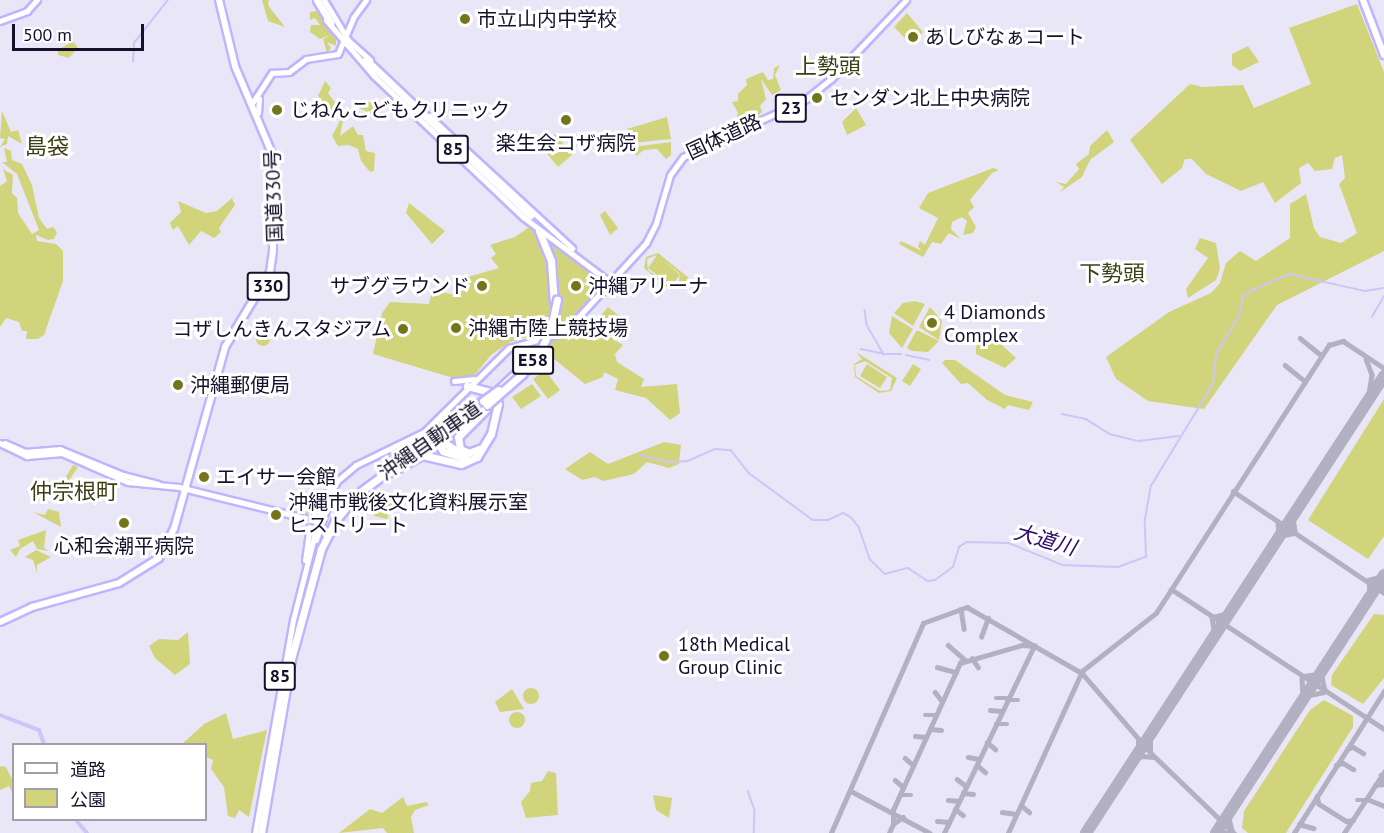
<!DOCTYPE html>
<html>
<head>
<meta charset="utf-8">
<style>
	body { margin:0 }
	#map { position:relative; width:1384px; height:833px; overflow:hidden; background:#e9e7f7; font-family:"PT Sans","Noto Sans JP",sans-serif }
	div>[style] { position:absolute }
	.green>* { inset:0; background:#d1d47b }
	.round { border-radius:50% }
	.stream>* { height:1.5px; margin:-0.75px; padding:0 0.75px; transform-origin:0.75px; border-radius:0.75px; background:#ccc6f8 }
	.river>* { height:4px; margin:-2px; padding:0 2px; transform-origin:2px; border-radius:2px; background:#ccc6f8 }
	.taxiway>* { height:4.5px; margin:-2.25px; padding:0 2.25px; transform-origin:2.25px; border-radius:2.25px; background:#b2b0c2 }
	.runway>* { height:12px; margin:-6px; padding:0 6px; transform-origin:6px; border-radius:6px; background:#b2b0c2 }
	.motorway-tunnel>* { height:7px; margin-top:-3.5px; transform-origin:0; background:repeating-linear-gradient(90deg,#c9c7d8 0 7px,transparent 0 10.5px) }
	.roads { filter:drop-shadow(2px 0 #bfb5fe) drop-shadow(-2px 0 #bfb5fe) drop-shadow(0 2px #bfb5fe) drop-shadow(0 -2px #bfb5fe) }
	.secondary>* { height:4.5px; margin:-2.25px; padding:0 2.25px; transform-origin:2.25px; border-radius:2.25px; background:#fff }
	.primary>* { height:5px; margin:-2.5px; padding:0 2.5px; transform-origin:2.5px; border-radius:2.5px; background:#fff }
	.trunk>* { height:6px; margin:-3px; padding:0 3px; transform-origin:3px; border-radius:3px; background:#fff }
	.motorway>* { height:7px; margin:-3.5px; padding:0 3.5px; transform-origin:3.5px; border-radius:3.5px; background:#fff }
	.bridges { filter:drop-shadow(2px 0 #bfb5fe) drop-shadow(-2px 0 #bfb5fe) drop-shadow(0 2px #bfb5fe) drop-shadow(0 -2px #bfb5fe) }
	.secondary-bridge>* { height:4.5px; margin:-2.25px; padding:0 2.25px; transform-origin:2.25px; border-radius:2.25px; background:#fff }
	.motorway-bridge>* { height:7px; margin:-3.5px; padding:0 3.5px; transform-origin:3.5px; border-radius:3.5px; background:#fff }
	.dots>* { width:16px; height:16px; translate:-50% -50%; box-sizing:border-box; border:3px solid #fff; border-radius:50% }
	span { translate:-50% -50%; white-space:nowrap; text-align:center; line-height:1.15; -webkit-text-stroke:6px #fff; paint-order:stroke }
	.shield-label span { padding:2px 4px; background:#fff; border:2px solid; border-radius:4px; -webkit-text-stroke-width:0 }
	.shield-label { font-size:18px; color:#16102b; font-weight:700 }
	.poi-label { font-size:20px; color:#16102b }
	.left { translate:0 -50%; text-align:left }
	.right { translate:-100% -50%; text-align:right }
	.street-label { font-size:20px; color:#16102b }
	.water-label { font-size:21px; color:#2e0a69; font-style:italic }
	.quarter-label { font-size:22px; color:#3d3e15 }
	.legend { position:absolute; left:12px; top:743px; width:195px; height:78px; box-sizing:border-box; background:#fff; border:2px solid #a29faa; margin:0; padding:8px 10px; list-style:none; font-size:18px; color:#16102b }
	.legend li { display:flex; align-items:center; gap:12px; height:30px }
	.legend b { width:30px; border:2px solid #a29faa }
	.scale { position:absolute; left:12px; top:24px; width:132px; height:27px; box-sizing:border-box; border:3px solid #16102b; border-top:0; padding-left:8px; font-size:18px; line-height:21px; white-space:nowrap; color:#16102b; -webkit-text-stroke:4px #fff; paint-order:stroke }
</style>
</head>
<body>
<div id="map">
	<div class="green">
		<div style="clip-path:polygon(262px 0,269px 0,268px 5px,285px 27px,268px 21px)"></div>
		<div style="clip-path:polygon(1357px 4px,1384px 72px,1384px 251px,1277px 305px,1204px 409px,1148px 401px,1116px 379px,1106px 357px,1169px 312px,1211px 293px,1220px 283px,1226px 263px,1240px 251px,1256px 261px,1290px 238px,1290px 204px,1306px 194px,1314px 228px,1320px 237px,1341px 243px,1357px 233px,1339px 184px,1345px 178px,1342px 155px,1335px 158px,1332px 169px,1315px 171px,1308px 163px,1299px 168px,1301px 183px,1275px 203px,1263px 182px,1241px 191px,1206px 174px,1192px 159px,1185px 159px,1182px 168px,1162px 184px,1130px 140px,1190px 84px,1203px 87px,1243px 85px,1254px 108px,1311px 84px,1289px 28px)"></div>
		<div style="clip-path:polygon(317px 11px,340px 40px,336px 40px,336px 46px,327px 42px,331px 48px,327px 53px,323px 39px,330px 35px,320px 39px,310px 32px,311px 25px,320px 25px,315px 18px,310px 20px,310px 12px)"></div>
		<div style="clip-path:polygon(907px 13px,923px 32px,912px 45px,894px 27px)"></div>
		<div style="clip-path:polygon(73px 41px,78px 48px,69px 58px,58px 55px,58px 50px)"></div>
		<div style="clip-path:polygon(1248px 46px,1259px 62px,1240px 71px,1232px 65px,1232px 54px)"></div>
		<div style="clip-path:polygon(780px 65px,775px 75px,781px 90px,772px 95px,761px 79px,766px 99px,760px 106px,762px 112px,759px 115px,746px 114px,748px 120px,735px 122px,738px 113px,732px 102px,738px 101px,738px 94px,747px 85px,746px 79px,763px 72px,768px 80px,773px 79px,774px 68px)"></div>
		<div style="clip-path:polygon(325px 81px,331px 88px,328px 93px,344px 115px,340px 136px,353px 126px,358px 135px,363px 135px,366px 151px,375px 153px,374px 171px,370px 172px,361px 161px,358px 149px,349px 145px,338px 146px,332px 136px,341px 119px,333px 105px,332px 111px,318px 96px)"></div>
		<div style="clip-path:polygon(359px 100px,374px 103px,377px 111px,372px 114px,359px 108px,356px 104px)"></div>
		<div style="clip-path:polygon(856px 108px,866px 125px,847px 135px,842px 122px)"></div>
		<div style="clip-path:polygon(2px 111px,11px 132px,18px 130px,22px 144px,8px 136px,7px 144px,0 147px,5px 139px,0 138px)"></div>
		<div style="clip-path:polygon(667px 117px,671px 139px,632px 143px,627px 129px)"></div>
		<div style="clip-path:polygon(1107px 130px,1114px 142px,1090px 160px,1082px 177px,1059px 193px,1064px 187px,1056px 182px,1066px 184px,1079px 169px,1076px 164px,1089px 154px,1090px 146px)"></div>
		<div style="clip-path:polygon(556px 134px,572px 155px,558px 167px,541px 146px)"></div>
		<div style="clip-path:polygon(671px 142px,671px 155px,666px 159px,657px 149px,644px 150px,636px 156px,633px 147px)"></div>
		<div style="clip-path:polygon(4px 148px,11px 151px,12px 160px,22px 164px,32px 185px,39px 218px,47px 229px,53px 227px,57px 232px,54px 239px,48px 240px,36px 235px,37px 241px,56px 244px,63px 251px,63px 281px,44px 335px,38px 339px,26px 339px,27px 331px,22px 331px,19px 322px,6px 318px,0 327px,0 186px,7px 181px,3px 169px,13px 175px,12px 193px,17px 198px,18px 213px,32px 234px,39px 230px,17px 174px,2px 162px,7px 162px)"></div>
		<div style="clip-path:polygon(993px 168px,999px 170px,992px 173px,970px 200px,974px 207px,968px 213px,976px 227px,973px 233px,963px 235px,967px 221px,962px 217px,952px 222px,951px 229px,961px 239px,949px 233px,941px 244px,932px 242px,923px 257px,899px 244px,901px 241px,922px 251px,918px 247px,920px 241px,925px 245px,938px 218px,919px 208px,928px 193px)"></div>
		<div style="clip-path:polygon(232px 198px,235px 205px,219px 228px,221px 232px,214px 238px,201px 231px,189px 245px,178px 226px,173px 230px,170px 223px,181px 212px,178px 201px,206px 213px,217px 211px)"></div>
		<div style="clip-path:polygon(409px 203px,445px 231px,432px 244px,406px 213px)"></div>
		<div style="clip-path:polygon(605px 211px,618px 228px,610px 235px,600px 215px)"></div>
		<div style="clip-path:polygon(532px 225px,602px 280px,603px 286px,562px 327px,510px 342px,491px 355px,472px 378px,460px 380px,373px 354px,382px 313px,390px 302px,429px 304px,432px 291px,458px 295px,465px 288px,461px 279px,499px 268px,491px 258px,496px 254px,490px 245px,515px 237px)"></div>
		<div style="clip-path:polygon(1200px 238px,1216px 243px,1220px 269px,1216px 280px,1188px 298px,1186px 289px,1208px 258px,1195px 249px)"></div>
		<div style="clip-path:polygon(evenodd,658px 253px,689px 278px,679px 289px,669px 289px,644px 268px,646px 257px,658px 253px,657px 255px,648px 268px,671px 286px,680px 275px,660px 257px,680px 274px,678px 287px,670px 287px,648px 270px,647px 259px,657px 255px)"></div>
		<div style="clip-path:polygon(915px 301px,925px 304px,913px 326px,894px 313px,903px 303px)"></div>
		<div style="clip-path:polygon(608px 307px,629px 324px,617px 338px,596px 321px)"></div>
		<div style="clip-path:polygon(930px 307px,942px 321px,939px 340px,919px 327px)"></div>
		<div style="clip-path:polygon(584px 313px,593px 326px,623px 345px,615px 354px,617px 362px,644px 379px,641px 387px,677px 384px,680px 413px,670px 420px,646px 398px,615px 390px,618px 379px,604px 372px,603px 377px,585px 384px,544px 351px,550px 339px)"></div>
		<div style="clip-path:polygon(892px 316px,913px 329px,902px 348px,889px 333px)"></div>
		<div style="clip-path:polygon(916px 331px,919px 331px,939px 341px,928px 352px,912px 351px,907px 348px)"></div>
		<div class="round" style="left:256px;top:332px;width:14px;height:14px"></div>
		<div style="clip-path:polygon(989px 333px,1016px 358px,1005px 368px,976px 354px,976px 346px)"></div>
		<div style="clip-path:polygon(evenodd,856px 352px,897px 378px,891px 391px,879px 393px,855px 377px,854px 364px,862px 359px,856px 352px,865px 361px,892px 378px,890px 390px,880px 391px,856px 376px,855px 365px,865px 361px)"></div>
		<div style="clip-path:polygon(945px 360px,955px 360px,1005px 395px,1033px 402px,1029px 410px,1008px 405px,1005px 409px,987px 400px,968px 383px,961px 384px,942px 363px)"></div>
		<div style="clip-path:polygon(867px 364px,887px 377px,880px 388px,860px 376px)"></div>
		<div style="clip-path:polygon(913px 364px,921px 369px,910px 386px,902px 381px)"></div>
		<div style="clip-path:polygon(545px 370px,560px 390px,548px 399px,533px 379px)"></div>
		<div style="clip-path:polygon(532px 384px,541px 396px,521px 409px,512px 397px)"></div>
		<div style="clip-path:polygon(1384px 399px,1384px 536px,1368px 559px,1308px 520px)"></div>
		<div style="clip-path:polygon(664px 442px,681px 445px,679px 464px,669px 468px,647px 462px,634px 474px,603px 481px,595px 477px,582px 480px,565px 469px,590px 452px,608px 464px)"></div>
		<div style="clip-path:polygon(73px 465px,78px 467px,62px 491px,59px 488px)"></div>
		<div style="clip-path:polygon(316px 491px,320px 494px,312px 513px,305px 514px)"></div>
		<div style="clip-path:polygon(367px 496px,384px 496px,394px 501px,387px 519px,375px 516px,366px 507px,363px 500px)"></div>
		<div style="clip-path:polygon(48px 509px,59px 512px,61px 527px,33px 512px,45px 515px)"></div>
		<div style="clip-path:polygon(46px 530px,44px 548px,49px 551px,37px 549px,33px 541px,20px 549px,16px 557px,10px 550px,20px 546px,18px 540px)"></div>
		<div style="clip-path:polygon(36px 550px,51px 557px,37px 565px,37px 573px,33px 560px,25px 557px)"></div>
		<div style="clip-path:polygon(1374px 614px,1384px 615px,1384px 678px,1363px 704px,1331px 685px,1332px 675px)"></div>
		<div style="clip-path:polygon(188px 632px,190px 664px,175px 675px,155px 658px,149px 646px,159px 639px,178px 640px)"></div>
		<div class="round" style="left:523px;top:688px;width:16px;height:16px"></div>
		<div style="clip-path:polygon(512px 689px,524px 709px,500px 712px,495px 702px)"></div>
		<div style="clip-path:polygon(1324px 700px,1353px 716px,1353px 727px,1286px 833px,1248px 833px,1242px 828px,1244px 811px,1310px 710px)"></div>
		<div class="round" style="left:509px;top:712px;width:16px;height:16px"></div>
		<div style="clip-path:polygon(226px 713px,233px 739px,267px 730px,249px 817px,239px 810px,235px 818px,228px 816px,224px 787px,211px 769px,213px 760px,206px 757px,206px 744px,182px 744px,204px 724px)"></div>
		<div style="clip-path:polygon(0 766px,6px 767px,13px 781px,13px 794px,9px 786px,0 790px)"></div>
		<div style="clip-path:polygon(548px 771px,556px 773px,558px 815px,526px 818px,521px 802px,530px 791px,531px 783px,542px 781px)"></div>
		<div style="clip-path:polygon(653px 795px,672px 798px,669px 818px,656px 810px)"></div>
		<div style="clip-path:polygon(403px 797px,407px 806px,426px 802px,429px 805px,415px 810px,411px 817px,414px 833px,387px 833px,383px 828px,339px 833px,370px 809px,382px 813px)"></div>
	</div>
	<div class="stream">
		<div style="left:133px;top:62px;width:19px;rotate:-87deg"></div>
		<div style="left:134px;top:43px;width:55px;rotate:-51.7deg"></div>
		<div style="left:865px;top:310px;width:15px;rotate:82deg"></div>
		<div style="left:867px;top:325px;width:34px;rotate:60deg"></div>
		<div style="left:884px;top:354px;width:17px"></div>
		<div style="left:1372px;top:317px;width:24px;rotate:-60deg"></div>
		<div style="left:861px;top:349px;width:24px;rotate:12deg"></div>
		<div style="left:906px;top:355px;width:24px;rotate:12deg"></div>
		<div style="left:1062px;top:414px;width:25px;rotate:12deg"></div>
		<div style="left:1086px;top:419px;width:28px;rotate:32deg"></div>
		<div style="left:1110px;top:434px;width:30px;rotate:14deg"></div>
		<div style="left:1139px;top:441px;width:40px;rotate:-7.1deg"></div>
		<div style="left:641px;top:455px;width:28px;rotate:15deg"></div>
		<div style="left:668px;top:462px;width:20px;rotate:-3deg"></div>
		<div style="left:688px;top:461px;width:30px;rotate:-24deg"></div>
		<div style="left:715px;top:449px;width:16px;rotate:4deg"></div>
		<div style="left:731px;top:450px;width:29px;rotate:52deg"></div>
		<div style="left:749px;top:473px;width:79px;rotate:36.3deg"></div>
		<div style="left:813px;top:520px;width:15px"></div>
		<div style="left:828px;top:520px;width:17px;rotate:-25deg"></div>
		<div style="left:843px;top:513px;width:9px;rotate:27deg"></div>
		<div style="left:851px;top:517px;width:13px;rotate:51deg"></div>
		<div style="left:859px;top:527px;width:34px;rotate:71deg"></div>
		<div style="left:870px;top:559px;width:21px;rotate:45deg"></div>
		<div style="left:885px;top:574px;width:24px;rotate:-15deg"></div>
		<div style="left:908px;top:568px;width:24px;rotate:33deg"></div>
		<div style="left:928px;top:581px;width:7px;rotate:-8deg"></div>
		<div style="left:935px;top:580px;width:22px;rotate:-36deg"></div>
		<div style="left:953px;top:567px;width:21px;rotate:-73deg"></div>
		<div style="left:959px;top:547px;width:9px;rotate:-32deg"></div>
		<div style="left:967px;top:542px;width:42px;rotate:1.4deg"></div>
		<div style="left:1009px;top:543px;width:58px;rotate:22.2deg"></div>
		<div style="left:1063px;top:565px;width:55px;rotate:2.1deg"></div>
		<div style="left:1118px;top:567px;width:30px;rotate:-20deg"></div>
		<div style="left:1146px;top:557px;width:38px;rotate:-92deg"></div>
		<div style="left:1145px;top:519px;width:34px;rotate:-80deg"></div>
		<div style="left:1151px;top:486px;width:119px;rotate:-58.7deg"></div>
		<div style="left:1213px;top:384px;width:30px;rotate:-84deg"></div>
		<div style="left:1216px;top:354px;width:47px;rotate:-59deg"></div>
		<div style="left:1240px;top:314px;width:19px;rotate:-81deg"></div>
		<div style="left:1243px;top:295px;width:51px;rotate:-24.5deg"></div>
		<div style="left:1289px;top:274px;width:78px;rotate:12.6deg"></div>
		<div style="left:1365px;top:291px;width:19px;rotate:-9deg"></div>
		<div style="left:748px;top:791px;width:20px;rotate:70deg"></div>
		<div style="left:755px;top:810px;width:23px;rotate:92deg"></div>
	</div>
	<div class="river">
		<div style="left:0;top:715px;width:42px;rotate:21deg"></div>
		<div style="left:39px;top:730px;width:15px;rotate:70deg"></div>
		<div style="left:76px;top:820px;width:17px;rotate:50deg"></div>
	</div>
	<div class="taxiway">
		<div style="left:1300px;top:338px;width:27px;rotate:39deg"></div>
		<div style="left:1366px;top:359px;width:17px;rotate:69deg"></div>
		<div style="left:1372px;top:375px;width:24px;rotate:99deg"></div>
		<div style="left:1285px;top:365px;width:26px;rotate:39deg"></div>
		<div style="left:1376px;top:387px;width:9px;rotate:-32deg"></div>
		<div style="left:1233px;top:491px;width:182px;rotate:34deg"></div>
		<div style="left:1278px;top:522px;width:14px;rotate:86deg"></div>
		<div style="left:1279px;top:536px;width:16px;rotate:-11deg"></div>
		<div style="left:1295px;top:533px;width:17px;rotate:-100deg"></div>
		<div style="left:1382px;top:578px;width:11px;rotate:80deg"></div>
		<div style="left:1368px;top:580px;width:16px;rotate:-15deg"></div>
		<div style="left:1171px;top:589px;width:255px;rotate:33.3deg"></div>
		<div style="left:1369px;top:598px;width:15px;rotate:-90deg"></div>
		<div style="left:961px;top:609px;width:20px;rotate:81deg"></div>
		<div style="left:1212px;top:617px;width:17px;rotate:-13deg"></div>
		<div style="left:1212px;top:618px;width:17px;rotate:80deg"></div>
		<div style="left:981px;top:637px;width:20px;rotate:-70deg"></div>
		<div style="left:948px;top:645px;width:23px;rotate:41deg"></div>
		<div style="left:972px;top:658px;width:11px;rotate:56deg"></div>
		<div style="left:937px;top:667px;width:20px;rotate:15deg"></div>
		<div style="left:1321px;top:672px;width:19px;rotate:78deg"></div>
		<div style="left:1303px;top:676px;width:16px;rotate:-7deg"></div>
		<div style="left:1302px;top:678px;width:21px;rotate:87deg"></div>
		<div style="left:935px;top:692px;width:11px;rotate:52deg"></div>
		<div style="left:1305px;top:696px;width:19px;rotate:-12deg"></div>
		<div style="left:996px;top:698px;width:11px"></div>
		<div style="left:1007px;top:700px;width:11px"></div>
		<div style="left:990px;top:710px;width:11px;rotate:5deg"></div>
		<div style="left:925px;top:715px;width:11px"></div>
		<div style="left:996px;top:724px;width:11px"></div>
		<div style="left:930px;top:729px;width:11px;rotate:5deg"></div>
		<div style="left:915px;top:736px;width:11px;rotate:5deg"></div>
		<div style="left:987px;top:742px;width:11px;rotate:41deg"></div>
		<div style="left:1347px;top:749px;width:6px;rotate:-18deg"></div>
		<div style="left:1353px;top:747px;width:12px;rotate:31deg"></div>
		<div style="left:1150px;top:751px;width:15px;rotate:-90deg"></div>
		<div style="left:1138px;top:754px;width:14px;rotate:-90deg"></div>
		<div style="left:968px;top:757px;width:11px;rotate:10deg"></div>
		<div style="left:905px;top:758px;width:11px;rotate:41deg"></div>
		<div style="left:1133px;top:762px;width:11px;rotate:-34deg"></div>
		<div style="left:1142px;top:756px;width:11px;rotate:5deg"></div>
		<div style="left:977px;top:765px;width:11px;rotate:41deg"></div>
		<div style="left:1336px;top:765px;width:7px;rotate:-16deg"></div>
		<div style="left:1343px;top:763px;width:12px;rotate:31deg"></div>
		<div style="left:957px;top:779px;width:11px;rotate:38deg"></div>
		<div style="left:895px;top:780px;width:11px;rotate:41deg"></div>
		<div style="left:1375px;top:785px;width:9px;rotate:-6deg"></div>
		<div style="left:1384px;top:784px;width:9px;rotate:-111deg"></div>
		<div style="left:851px;top:791px;width:89px;rotate:28deg"></div>
		<div style="left:963px;top:793px;width:10px;rotate:6deg"></div>
		<div style="left:900px;top:795px;width:11px"></div>
		<div style="left:1317px;top:796px;width:8px;rotate:76deg"></div>
		<div style="left:1319px;top:804px;width:32px;rotate:32deg"></div>
		<div style="left:1346px;top:821px;width:7px;rotate:-8deg"></div>
		<div style="left:1367px;top:799px;width:18px;rotate:22deg"></div>
		<div style="left:948px;top:800px;width:11px;rotate:5deg"></div>
		<div style="left:1357px;top:800px;width:9px"></div>
		<div style="left:1021px;top:805px;width:11px;rotate:41deg"></div>
		<div style="left:955px;top:809px;width:10px;rotate:37deg"></div>
		<div style="left:1002px;top:812px;width:14px;rotate:8deg"></div>
		<div style="left:1228px;top:814px;width:16px;rotate:76deg"></div>
		<div style="left:937px;top:821px;width:12px;rotate:5deg"></div>
		<div style="left:893px;top:824px;width:14px;rotate:-90deg"></div>
		<div style="left:893px;top:810px;width:162px;rotate:-65.5deg"></div>
		<div style="left:960px;top:663px;width:65px;rotate:-16.2deg"></div>
		<div style="left:1022px;top:645px;width:12px;rotate:5deg"></div>
		<div style="left:1299px;top:824px;width:15px;rotate:16deg"></div>
		<div style="left:831px;top:833px;width:229px;rotate:-66.3deg"></div>
		<div style="left:923px;top:623px;width:47px;rotate:-20deg"></div>
		<div style="left:967px;top:607px;width:133px;rotate:29.9deg"></div>
		<div style="left:1082px;top:673px;width:107px;rotate:49.2deg"></div>
		<div style="left:1152px;top:754px;width:114px;rotate:43.9deg"></div>
		<div style="left:889px;top:833px;width:10px;rotate:-66deg"></div>
		<div style="left:893px;top:824px;width:12px;rotate:-35deg"></div>
		<div style="left:944px;top:833px;width:208px;rotate:-64.3deg"></div>
		<div style="left:1008px;top:833px;width:178px;rotate:-65.4deg"></div>
		<div style="left:1082px;top:671px;width:94px;rotate:-38.1deg"></div>
		<div style="left:1156px;top:613px;width:319px;rotate:-57.2deg"></div>
		<div style="left:1329px;top:345px;width:15px;rotate:-16deg"></div>
		<div style="left:1343px;top:341px;width:49px;rotate:33.4deg"></div>
		<div style="left:1218px;top:833px;width:13px;rotate:-4deg"></div>
		<div style="left:1294px;top:833px;width:168px;rotate:-57.6deg"></div>
		<div style="left:1344px;top:833px;width:73px;rotate:-56.7deg"></div>
	</div>
	<div class="runway">
		<div style="left:1086px;top:833px;width:546px;rotate:-56.89deg"></div>
		<div style="left:1216px;top:833px;width:308px;rotate:-56.9deg"></div>
	</div>
	<div class="motorway-tunnel">
		<div style="left:530px;top:215px;width:21px;rotate:53deg"></div>
	</div>
	<div class="roads">
		<div class="secondary">
			<div style="left:0;top:21px;width:29px;rotate:-20deg"></div>
			<div style="left:27px;top:11px;width:15px;rotate:-48deg"></div>
			<div style="left:251px;top:105px;width:38px;rotate:-57deg"></div>
			<div style="left:272px;top:73px;width:17px;rotate:-3deg"></div>
			<div style="left:289px;top:72px;width:21px;rotate:-37deg"></div>
			<div style="left:306px;top:59px;width:32px;rotate:-9deg"></div>
			<div style="left:338px;top:54px;width:39px;rotate:-67deg"></div>
			<div style="left:353px;top:18px;width:22px;rotate:-54deg"></div>
			<div style="left:258px;top:113px;width:14px;rotate:-86deg"></div>
			<div style="left:0;top:443px;width:30px;rotate:26deg"></div>
			<div style="left:27px;top:456px;width:35px;rotate:-5deg"></div>
			<div style="left:62px;top:453px;width:72px;rotate:23.7deg"></div>
			<div style="left:128px;top:482px;width:51px;rotate:5.6deg"></div>
			<div style="left:179px;top:487px;width:137px;rotate:13.9deg"></div>
			<div style="left:5px;top:443px;width:22px;rotate:24deg"></div>
			<div style="left:25px;top:452px;width:35px;rotate:-5deg"></div>
			<div style="left:60px;top:449px;width:68px;rotate:22.4deg"></div>
			<div style="left:123px;top:475px;width:36px;rotate:14deg"></div>
		</div>
		<div class="primary">
			<div style="left:324px;top:0;width:47px;rotate:59deg"></div>
			<div style="left:348px;top:40px;width:30px;rotate:42deg"></div>
			<div style="left:326px;top:20px;width:74px;rotate:49.4deg"></div>
			<div style="left:374px;top:76px;width:205px;rotate:43.4deg"></div>
			<div style="left:523px;top:217px;width:110px;rotate:36.9deg"></div>
			<div style="left:429px;top:116px;width:195px;rotate:42.7deg"></div>
			<div style="left:454px;top:381px;width:20px;rotate:-6deg"></div>
			<div style="left:316px;top:540px;width:48px;rotate:-71.9deg"></div>
			<div style="left:305px;top:560px;width:41px;rotate:-81.7deg"></div>
			<div style="left:311px;top:519px;width:37px;rotate:-59deg"></div>
			<div style="left:255px;top:833px;width:216px;rotate:-79.9deg"></div>
			<div style="left:293px;top:620px;width:110px;rotate:-75.8deg"></div>
			<div style="left:320px;top:513px;width:36px;rotate:-62deg"></div>
			<div style="left:337px;top:481px;width:25px;rotate:-40deg"></div>
			<div style="left:356px;top:465px;width:76px;rotate:-25.9deg"></div>
			<div style="left:424px;top:432px;width:120px;rotate:-44.7deg"></div>
			<div style="left:509px;top:348px;width:48px;rotate:-15.8deg"></div>
			<div style="left:555px;top:335px;width:17px;rotate:-31deg"></div>
			<div style="left:570px;top:326px;width:113px;rotate:-47.5deg"></div>
			<div style="left:646px;top:243px;width:22px;rotate:-63deg"></div>
			<div style="left:656px;top:223px;width:50px;rotate:-73.7deg"></div>
			<div style="left:670px;top:175px;width:22px;rotate:-54deg"></div>
			<div style="left:683px;top:157px;width:136px;rotate:-25.2deg"></div>
			<div style="left:806px;top:99px;width:32px;rotate:-39deg"></div>
			<div style="left:831px;top:79px;width:109px;rotate:-46.5deg"></div>
		</div>
		<div class="trunk">
			<div style="left:1363px;top:0;width:59px;rotate:69.1deg"></div>
			<div style="left:0;top:622px;width:35px;rotate:-25deg"></div>
			<div style="left:32px;top:607px;width:90px;rotate:-15.4deg"></div>
			<div style="left:119px;top:583px;width:47px;rotate:-32deg"></div>
			<div style="left:159px;top:558px;width:33px;rotate:-63deg"></div>
			<div style="left:174px;top:529px;width:189px;rotate:-74.3deg"></div>
			<div style="left:225px;top:347px;width:87px;rotate:-59deg"></div>
			<div style="left:270px;top:272px;width:22px;rotate:-82deg"></div>
			<div style="left:273px;top:250px;width:99px;rotate:-91.2deg"></div>
			<div style="left:271px;top:151px;width:92px;rotate:-113deg"></div>
			<div style="left:235px;top:66px;width:68px;rotate:-103.6deg"></div>
		</div>
		<div class="motorway">
			<div style="left:317px;top:0;width:26px;rotate:59deg"></div>
			<div style="left:366px;top:60px;width:226px;rotate:43.4deg"></div>
			<div style="left:539px;top:231px;width:32px;rotate:68deg"></div>
			<div style="left:551px;top:261px;width:39px;rotate:86deg"></div>
			<div style="left:499px;top:389px;width:38px;rotate:-43deg"></div>
			<div style="left:443px;top:436px;width:32px;rotate:-34deg"></div>
			<div style="left:437px;top:438px;width:31px;rotate:33deg"></div>
			<div style="left:463px;top:455px;width:17px;rotate:-21deg"></div>
			<div style="left:467px;top:452px;width:8px;rotate:-157deg"></div>
			<div style="left:460px;top:449px;width:12px;rotate:-99deg"></div>
			<div style="left:458px;top:437px;width:42px;rotate:-45deg"></div>
			<div style="left:467px;top:459px;width:25px;rotate:-162deg"></div>
			<div style="left:443px;top:451px;width:14px;rotate:-124deg"></div>
			<div style="left:435px;top:439px;width:10px;rotate:-84deg"></div>
			<div style="left:436px;top:429px;width:55px;rotate:-30.8deg"></div>
			<div style="left:391px;top:462px;width:33px;rotate:-39deg"></div>
			<div style="left:417px;top:441px;width:17px;rotate:-13deg"></div>
			<div style="left:391px;top:472px;width:35px;rotate:-29deg"></div>
			<div style="left:422px;top:455px;width:40px;rotate:13deg"></div>
			<div style="left:461px;top:464px;width:17px;rotate:-24deg"></div>
			<div style="left:477px;top:457px;width:27px;rotate:-59deg"></div>
			<div style="left:491px;top:434px;width:31px;rotate:-77deg"></div>
			<div style="left:498px;top:404px;width:14px;rotate:-124deg"></div>
			<div style="left:490px;top:392px;width:24px;rotate:-165deg"></div>
			<div style="left:261px;top:833px;width:177px;rotate:-80.2deg"></div>
			<div style="left:291px;top:659px;width:114px;rotate:-74.7deg"></div>
			<div style="left:321px;top:549px;width:31px;rotate:-63deg"></div>
			<div style="left:335px;top:521px;width:33px;rotate:-51deg"></div>
			<div style="left:356px;top:495px;width:93px;rotate:-36.3deg"></div>
		</div>
	</div>
	<div class="bridges">
		<div class="secondary-bridge">
			<div style="left:312px;top:520px;width:9px;rotate:18deg"></div>
		</div>
		<div class="motorway-bridge">
			<div style="left:483px;top:401px;width:19px;rotate:-36deg"></div>
			<div style="left:487px;top:405px;width:47px;rotate:-41.5deg"></div>
			<div style="left:522px;top:374px;width:29px;rotate:-52deg"></div>
			<div style="left:540px;top:351px;width:25px;rotate:-64deg"></div>
			<div style="left:551px;top:328px;width:29px;rotate:-78deg"></div>
			<div style="left:433px;top:443px;width:12px;rotate:-35deg"></div>
		</div>
	</div>
	<div class="dots">
		<div style="left:465px;top:19px;background:#73751b"></div>
		<div style="left:913px;top:37px;background:#73751b"></div>
		<div style="left:817px;top:98px;background:#73751b"></div>
		<div style="left:277px;top:110px;background:#73751b"></div>
		<div style="left:566px;top:120px;background:#73751b"></div>
		<div style="left:482px;top:286px;background:#73751b"></div>
		<div style="left:576px;top:286px;background:#73751b"></div>
		<div style="left:932px;top:323px;background:#73751b"></div>
		<div style="left:456px;top:328px;background:#73751b"></div>
		<div style="left:403px;top:329px;background:#73751b"></div>
		<div style="left:178px;top:385px;background:#73751b"></div>
		<div style="left:204px;top:477px;background:#73751b"></div>
		<div style="left:276px;top:515px;background:#73751b"></div>
		<div style="left:124px;top:523px;background:#73751b"></div>
		<div style="left:664px;top:656px;background:#73751b"></div>
	</div>
	<div class="shield-label">
		<span style="left:791px;top:108px">23</span>
		<span style="left:453px;top:149px">85</span>
		<span style="left:268px;top:286px">330</span>
		<span style="left:533px;top:360px">E58</span>
		<span style="left:280px;top:676px">85</span>
	</div>
	<div class="poi-label">
		<span class="left" style="left:477px;top:19px">市立山内中学校</span>
		<span class="left" style="left:925px;top:37px">あしびなぁコート</span>
		<span class="left" style="left:830px;top:98px">センダン北上中央病院</span>
		<span class="left" style="left:290px;top:110px">じねんこどもクリニック</span>
		<span style="left:566px;top:143px">楽生会コザ病院</span>
		<span class="right" style="left:470px;top:286px">サブグラウンド</span>
		<span class="left" style="left:588px;top:286px">沖縄アリーナ</span>
		<span class="left" style="left:944px;top:324px">4 Diamonds<br>Complex</span>
		<span class="left" style="left:468px;top:328px">沖縄市陸上競技場</span>
		<span class="right" style="left:391px;top:329px">コザしんきんスタジアム</span>
		<span class="left" style="left:190px;top:385px">沖縄郵便局</span>
		<span class="left" style="left:216px;top:477px">エイサー会館</span>
		<span class="left" style="left:288px;top:514px">沖縄市戦後文化資料展示室<br>ヒストリート</span>
		<span style="left:124px;top:546px">心和会潮平病院</span>
		<span class="left" style="left:678px;top:656px">18th Medical<br>Group Clinic</span>
	</div>
	<div class="street-label">
		<span style="left:724px;top:137px;rotate:-25deg">国体道路</span>
		<span style="left:274px;top:196px;rotate:-92deg">国道330号</span>
		<span style="left:430px;top:441px;rotate:-35deg">沖縄自動車道</span>
	</div>
	<div class="water-label">
		<span style="left:1045px;top:540px;rotate:16deg">大道川</span>
	</div>
	<div class="quarter-label">
		<span style="left:828px;top:67px">上勢頭</span>
		<span style="left:47px;top:147px">島袋</span>
		<span style="left:1112px;top:274px">下勢頭</span>
		<span style="left:74px;top:492px">仲宗根町</span>
	</div>
	<ul class="legend">
	<li><b style="height:8px;background:#fff"></b>道路</li>
	<li><b style="height:16px;background:#d1d47b"></b>公園</li>
	</ul>
	<div class="scale">500 m</div>
</div>
</body>
</html>
